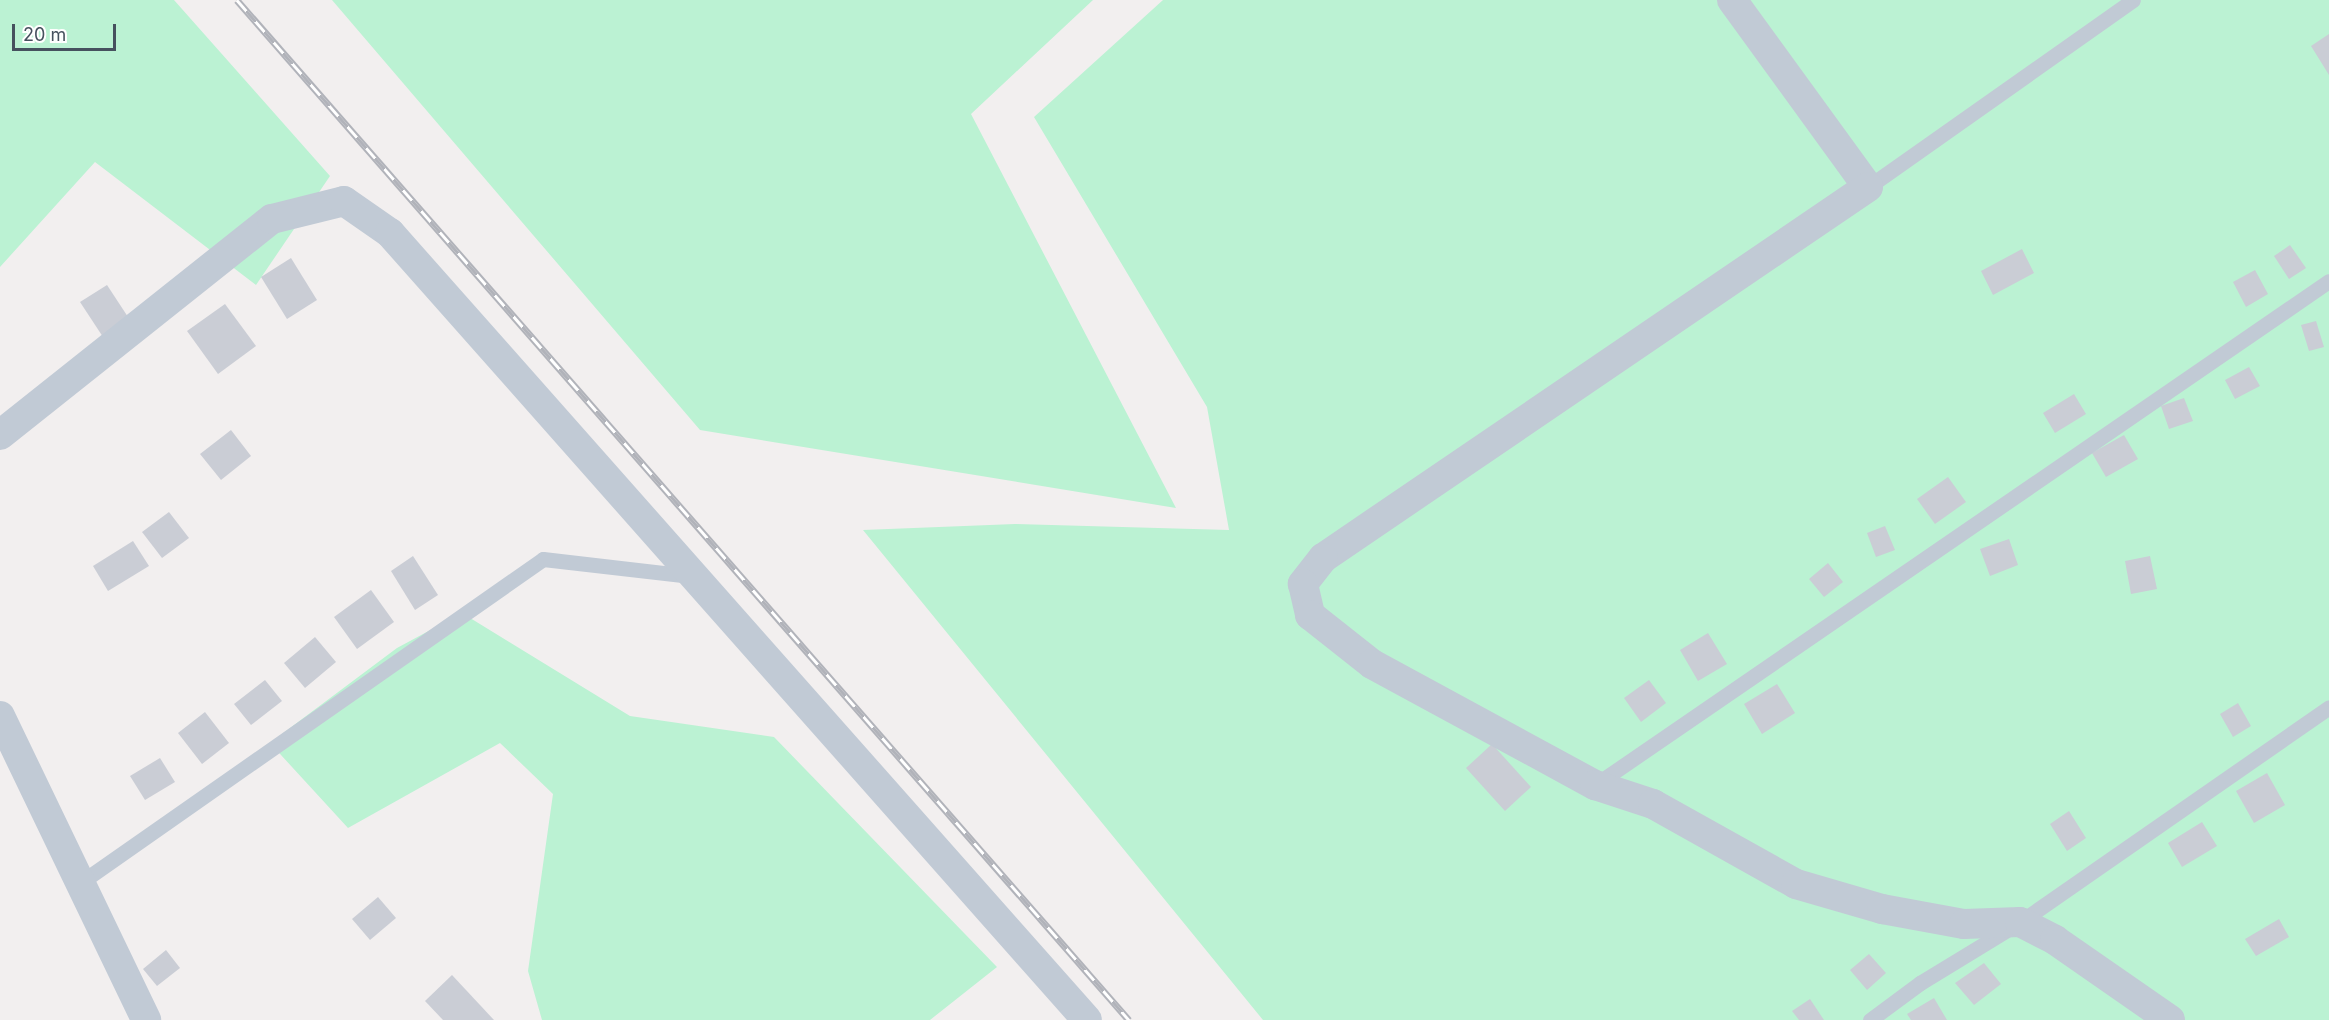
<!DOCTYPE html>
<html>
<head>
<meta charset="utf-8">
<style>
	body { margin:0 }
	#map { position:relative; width:2329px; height:1020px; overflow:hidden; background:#f2efef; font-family:Inter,sans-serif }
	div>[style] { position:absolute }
	.green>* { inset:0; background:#bbf2d3 }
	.building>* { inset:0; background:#cacdd5 }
	.lane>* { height:15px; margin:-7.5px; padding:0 7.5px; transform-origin:7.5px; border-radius:7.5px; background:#c1cad5 }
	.street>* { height:30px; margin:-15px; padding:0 15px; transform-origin:15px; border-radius:15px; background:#c1cad5 }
	.rail>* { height:7px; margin-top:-3.5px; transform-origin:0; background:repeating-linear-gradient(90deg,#fff 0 14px,#b1b3ba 0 28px); box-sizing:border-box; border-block:2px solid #b1b3ba }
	span { translate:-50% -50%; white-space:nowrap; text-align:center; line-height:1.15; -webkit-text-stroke:5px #fff; paint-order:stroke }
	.scale { position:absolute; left:12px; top:24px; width:104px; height:27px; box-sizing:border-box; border:3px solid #46515e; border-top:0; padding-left:8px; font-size:18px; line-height:21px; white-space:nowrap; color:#46515e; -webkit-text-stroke:4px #fff; paint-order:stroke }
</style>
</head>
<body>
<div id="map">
	<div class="green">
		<div style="clip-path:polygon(0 0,174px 0,330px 176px,256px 285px,95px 162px,0 267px)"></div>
		<div style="clip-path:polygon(332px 0,1093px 0,971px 114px,1176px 508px,700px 430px)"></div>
		<div style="clip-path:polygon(1163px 0,2329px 0,2329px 1020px,1263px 1020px,863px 530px,1015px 524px,1229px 530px,1207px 407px,1034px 117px)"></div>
		<div style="clip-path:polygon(462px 613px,630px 716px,774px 737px,997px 967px,930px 1020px,542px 1020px,528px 971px,553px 794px,500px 743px,348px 828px,270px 743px,397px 648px)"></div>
	</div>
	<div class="building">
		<div style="clip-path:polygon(2329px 34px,2329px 75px,2311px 46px)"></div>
		<div style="clip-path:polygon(2290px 245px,2306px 268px,2289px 279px,2274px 256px)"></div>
		<div style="clip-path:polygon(2022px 249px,2034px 273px,1993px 295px,1981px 271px)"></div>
		<div style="clip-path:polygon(291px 258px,317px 300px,287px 319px,261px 277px)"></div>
		<div style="clip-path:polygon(2255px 270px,2268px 294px,2246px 307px,2233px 282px)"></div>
		<div style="clip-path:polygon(107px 285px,130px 320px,103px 337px,80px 302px)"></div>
		<div style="clip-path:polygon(225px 304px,256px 346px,218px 374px,187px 331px)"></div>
		<div style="clip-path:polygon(2316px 321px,2324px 347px,2309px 351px,2301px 325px)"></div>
		<div style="clip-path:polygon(2249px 367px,2260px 386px,2235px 399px,2225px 380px)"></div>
		<div style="clip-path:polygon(2074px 394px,2086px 414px,2055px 433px,2043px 413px)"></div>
		<div style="clip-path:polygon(2184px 398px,2193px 421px,2169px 429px,2161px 406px)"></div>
		<div style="clip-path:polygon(231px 430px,251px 456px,221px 480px,200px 454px)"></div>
		<div style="clip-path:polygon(2124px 435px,2138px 459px,2106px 477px,2092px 453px)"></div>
		<div style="clip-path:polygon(1948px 477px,1966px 502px,1935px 524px,1917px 499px)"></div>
		<div style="clip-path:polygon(169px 512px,189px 538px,162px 558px,142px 532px)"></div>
		<div style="clip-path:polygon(1885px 526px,1895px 550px,1876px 557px,1867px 533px)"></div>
		<div style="clip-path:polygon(2009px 539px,2018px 565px,1990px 576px,1980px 549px)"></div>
		<div style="clip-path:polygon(133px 541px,149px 566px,108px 591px,93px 566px)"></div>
		<div style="clip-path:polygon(413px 556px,438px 595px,415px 610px,391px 571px)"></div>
		<div style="clip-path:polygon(2150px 556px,2157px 589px,2131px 594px,2125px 561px)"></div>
		<div style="clip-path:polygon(1828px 563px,1843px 582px,1824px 597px,1809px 579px)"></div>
		<div style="clip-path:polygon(371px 590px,394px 622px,357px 649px,334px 617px)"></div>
		<div style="clip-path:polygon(1708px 633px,1727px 664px,1698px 681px,1680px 650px)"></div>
		<div style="clip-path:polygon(315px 637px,336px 662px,305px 688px,284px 663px)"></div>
		<div style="clip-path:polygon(265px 680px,282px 701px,251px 725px,234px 704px)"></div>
		<div style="clip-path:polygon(1649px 680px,1666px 703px,1641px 722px,1624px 698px)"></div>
		<div style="clip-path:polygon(1777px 684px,1795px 713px,1762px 734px,1744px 704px)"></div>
		<div style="clip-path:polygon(2238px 703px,2251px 726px,2233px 737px,2220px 714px)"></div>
		<div style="clip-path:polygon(205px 712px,229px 743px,202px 764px,178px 733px)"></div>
		<div style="clip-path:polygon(1492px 744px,1531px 787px,1505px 811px,1466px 768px)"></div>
		<div style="clip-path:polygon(160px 758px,175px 782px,145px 800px,130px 776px)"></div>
		<div style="clip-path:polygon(2267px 773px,2285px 805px,2254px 823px,2236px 791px)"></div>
		<div style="clip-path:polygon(2069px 811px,2086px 838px,2067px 851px,2050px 824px)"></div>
		<div style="clip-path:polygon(2202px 822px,2217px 846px,2182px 867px,2168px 843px)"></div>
		<div style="clip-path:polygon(378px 897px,396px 918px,370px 940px,352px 919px)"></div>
		<div style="clip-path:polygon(2279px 919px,2289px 937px,2256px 956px,2245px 939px)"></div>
		<div style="clip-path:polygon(166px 950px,180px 968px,157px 986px,143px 969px)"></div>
		<div style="clip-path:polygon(1869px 954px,1886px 973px,1867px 990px,1850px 970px)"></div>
		<div style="clip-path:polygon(1984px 963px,2001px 984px,1974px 1005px,1955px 983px)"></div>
		<div style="clip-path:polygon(452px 975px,494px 1020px,443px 1020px,425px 1001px)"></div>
		<div style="clip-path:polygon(1934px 998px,1947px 1020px,1911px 1020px,1907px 1014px)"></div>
		<div style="clip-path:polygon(1810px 999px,1824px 1020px,1799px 1020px,1792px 1011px)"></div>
	</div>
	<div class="lane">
		<div style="left:1868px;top:187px;width:324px;rotate:-35.2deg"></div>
		<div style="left:1595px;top:785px;width:890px;rotate:-34.48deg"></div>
		<div style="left:80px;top:883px;width:565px;rotate:-34.98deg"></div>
		<div style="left:543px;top:559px;width:149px;rotate:6.6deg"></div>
		<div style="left:1870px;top:1020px;width:62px;rotate:-36.5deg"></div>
		<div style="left:1920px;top:983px;width:117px;rotate:-31.4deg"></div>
		<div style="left:2020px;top:922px;width:376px;rotate:-34.8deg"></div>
	</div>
	<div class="street">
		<div style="left:1732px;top:0;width:231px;rotate:54deg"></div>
		<div style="left:1868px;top:187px;width:659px;rotate:145.76deg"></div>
		<div style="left:1323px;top:558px;width:33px;rotate:128deg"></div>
		<div style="left:1303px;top:584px;width:32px;rotate:77deg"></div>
		<div style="left:1310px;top:615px;width:79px;rotate:38.3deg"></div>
		<div style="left:1372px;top:664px;width:254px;rotate:28.5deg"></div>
		<div style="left:1595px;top:785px;width:61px;rotate:18.1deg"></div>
		<div style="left:1653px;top:804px;width:164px;rotate:29.2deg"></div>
		<div style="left:1796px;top:884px;width:90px;rotate:16.2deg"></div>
		<div style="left:1882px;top:909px;width:83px;rotate:10.4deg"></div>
		<div style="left:1964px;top:924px;width:56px;rotate:-2deg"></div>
		<div style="left:2020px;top:922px;width:39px;rotate:27deg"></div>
		<div style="left:2055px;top:940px;width:140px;rotate:34.8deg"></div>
		<div style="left:0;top:435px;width:347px;rotate:-38.5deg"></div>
		<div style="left:272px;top:219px;width:74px;rotate:-14deg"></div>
		<div style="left:344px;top:201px;width:56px;rotate:34.8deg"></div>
		<div style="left:390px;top:233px;width:1051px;rotate:48.47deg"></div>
		<div style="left:0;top:716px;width:337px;rotate:64.3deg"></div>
	</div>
	<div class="rail">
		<div style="left:237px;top:0;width:1355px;rotate:48.83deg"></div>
	</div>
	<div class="scale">20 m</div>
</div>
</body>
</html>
